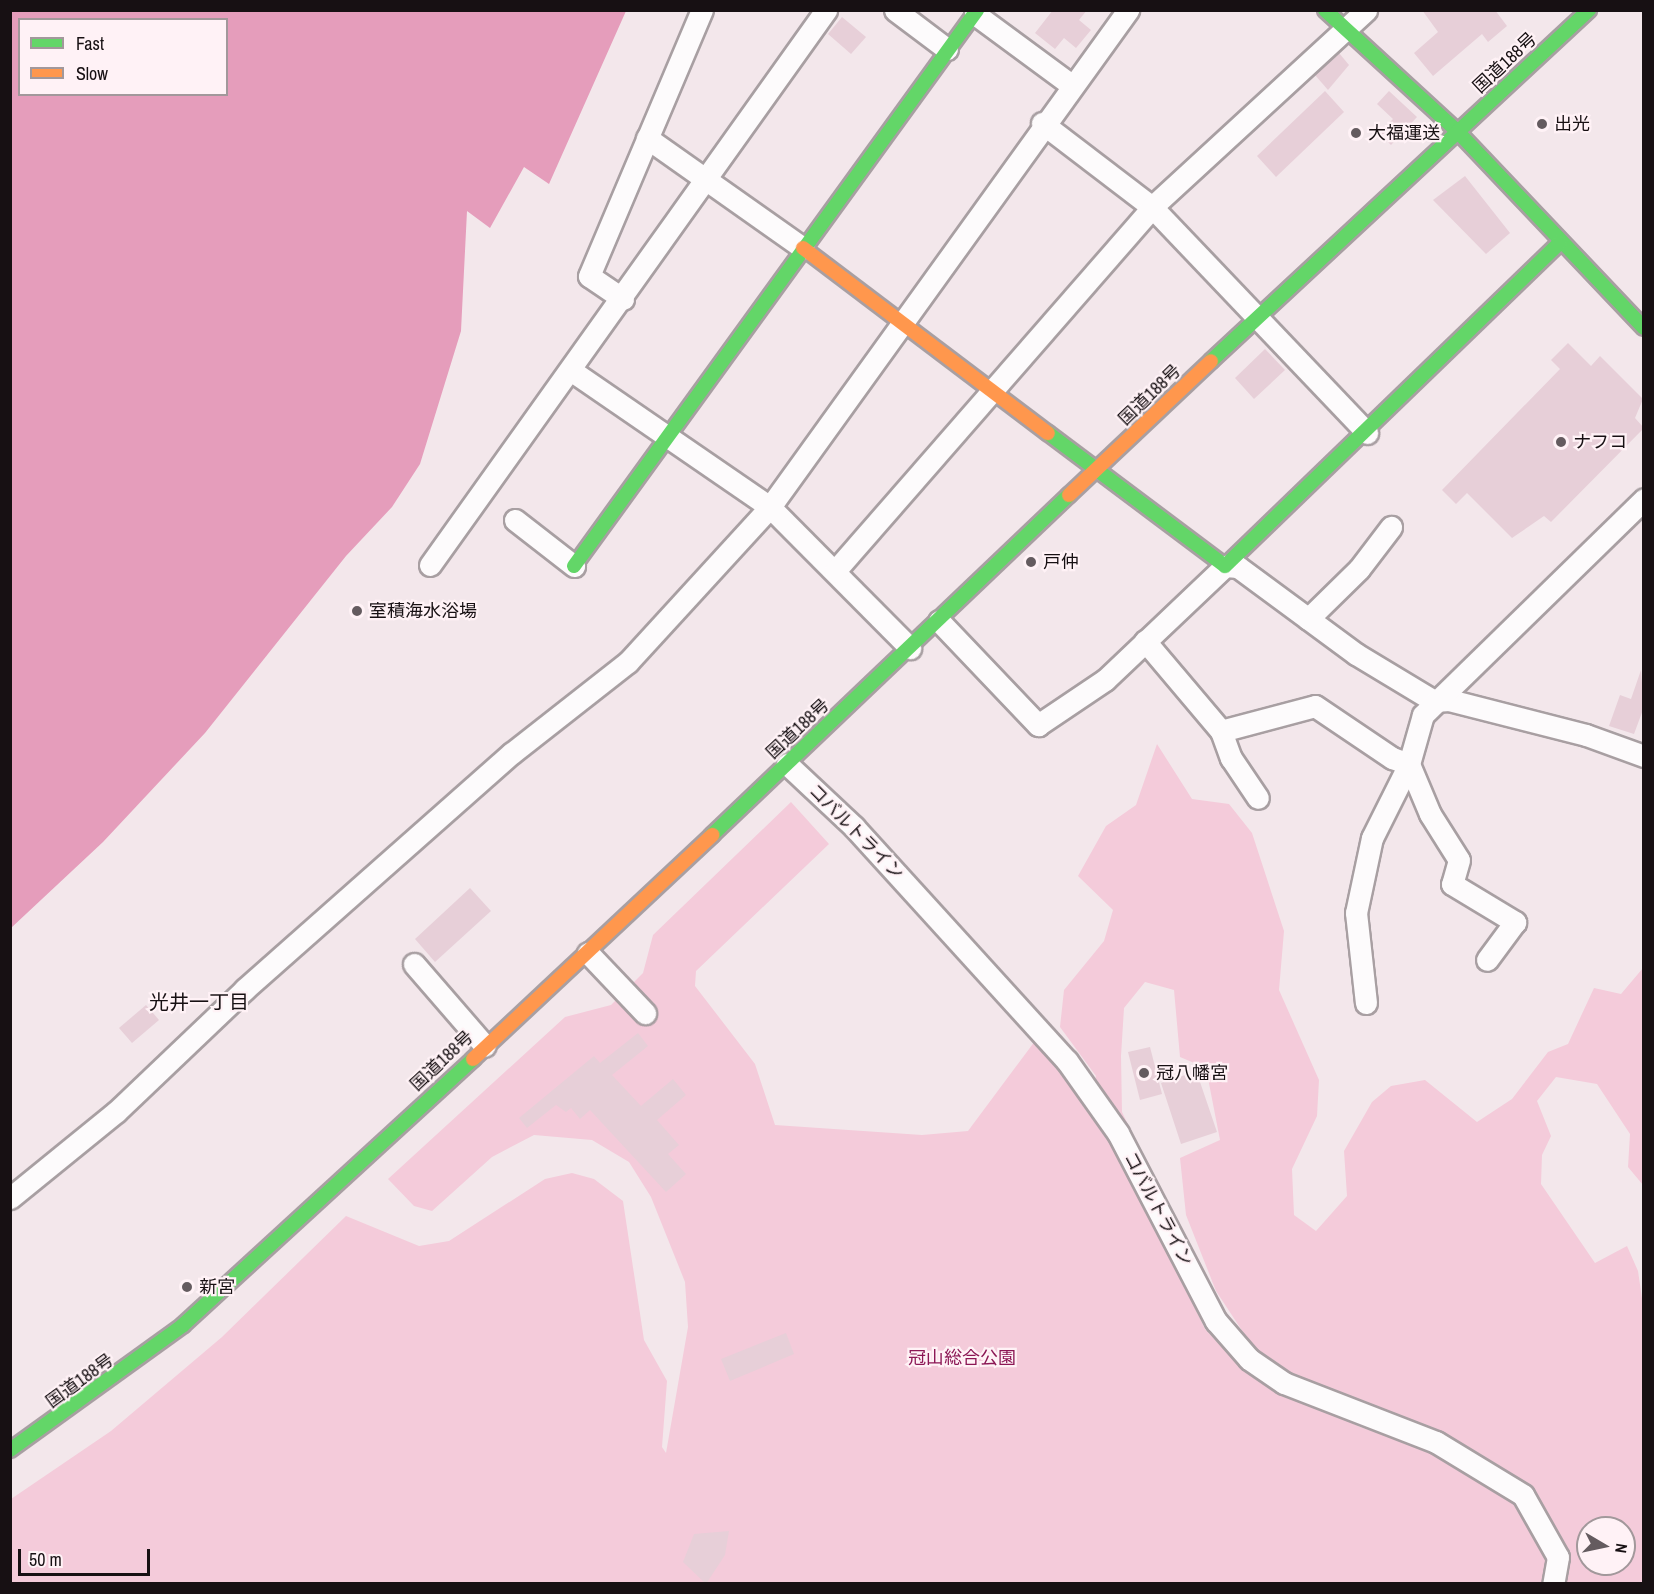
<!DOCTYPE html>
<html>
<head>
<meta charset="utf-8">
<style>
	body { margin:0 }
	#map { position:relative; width:1654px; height:1594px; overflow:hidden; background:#f3e7eb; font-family:"Archivo Narrow","Noto Sans JP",sans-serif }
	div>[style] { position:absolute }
	.green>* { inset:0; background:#f4cbda }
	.water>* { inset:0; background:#e59dbb }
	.building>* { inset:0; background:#e7cfd8 }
	.roads { filter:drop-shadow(2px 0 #a89fa2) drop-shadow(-2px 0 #a89fa2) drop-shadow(0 2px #a89fa2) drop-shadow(0 -2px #a89fa2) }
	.street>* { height:21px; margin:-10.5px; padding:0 10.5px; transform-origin:10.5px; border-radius:10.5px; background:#fdfbfc }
	.fast>* { height:14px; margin:-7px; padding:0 7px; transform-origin:7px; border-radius:7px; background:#63d668 }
	.slow>* { height:14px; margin:-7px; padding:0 7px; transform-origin:7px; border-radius:7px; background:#ff974d }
	.dots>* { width:16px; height:16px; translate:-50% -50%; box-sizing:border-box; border:3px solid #fff2f6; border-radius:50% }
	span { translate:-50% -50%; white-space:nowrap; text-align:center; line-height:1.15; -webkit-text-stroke:4.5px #fff2f6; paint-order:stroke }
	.street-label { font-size:18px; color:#171013 }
	.poi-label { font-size:18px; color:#171013 }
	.left { translate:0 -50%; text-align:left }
	.park-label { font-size:18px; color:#8c1755 }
	.neighbourhood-label { font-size:20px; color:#171013 }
	.frame { position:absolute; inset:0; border:12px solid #171013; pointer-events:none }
	.legend { position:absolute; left:18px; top:18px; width:210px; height:78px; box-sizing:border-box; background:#fff2f6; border:2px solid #a2989b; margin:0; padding:8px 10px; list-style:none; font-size:18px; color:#171013 }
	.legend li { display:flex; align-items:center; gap:12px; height:30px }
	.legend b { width:30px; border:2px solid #a2989b }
	.north { position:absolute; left:1576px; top:1516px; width:60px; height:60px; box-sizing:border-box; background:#fff2f6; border:2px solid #a2989b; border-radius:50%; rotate:99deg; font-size:16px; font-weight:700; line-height:24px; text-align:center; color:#171013 }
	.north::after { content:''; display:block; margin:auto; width:21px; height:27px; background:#645b5f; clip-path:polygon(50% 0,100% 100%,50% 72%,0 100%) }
	.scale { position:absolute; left:18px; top:1549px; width:132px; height:27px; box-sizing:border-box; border:3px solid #171013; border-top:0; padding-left:8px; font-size:18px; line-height:21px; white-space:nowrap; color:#171013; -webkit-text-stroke:4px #fff2f6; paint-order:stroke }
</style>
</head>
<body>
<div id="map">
	<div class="green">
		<div style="clip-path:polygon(evenodd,1157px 744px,1192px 799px,1229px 804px,1252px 833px,1284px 931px,1279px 990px,1319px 1080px,1317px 1116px,1292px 1169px,1294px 1215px,1316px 1231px,1347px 1196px,1344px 1151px,1372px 1102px,1391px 1086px,1425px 1080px,1477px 1122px,1512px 1099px,1548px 1052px,1568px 1044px,1594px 988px,1621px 994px,1643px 968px,1643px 1185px,1628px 1167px,1630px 1134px,1597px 1084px,1556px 1077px,1537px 1101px,1551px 1136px,1542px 1155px,1541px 1184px,1595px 1263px,1627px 1246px,1638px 1271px,1644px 1312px,1643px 1583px,11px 1584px,11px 1499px,111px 1431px,222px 1337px,346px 1216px,419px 1246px,449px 1241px,545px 1179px,572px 1173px,594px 1179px,623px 1201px,644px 1340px,667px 1381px,662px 1447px,666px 1453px,688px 1327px,685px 1282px,651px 1197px,629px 1162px,592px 1140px,534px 1135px,492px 1157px,432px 1211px,414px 1206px,388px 1179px,565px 1017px,611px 1005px,643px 973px,653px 935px,791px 802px,829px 844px,696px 971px,695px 986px,755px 1064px,775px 1125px,922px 1135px,968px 1131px,1035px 1041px,1088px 1103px,1096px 1076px,1060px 1027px,1064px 990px,1104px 941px,1113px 910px,1078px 876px,1106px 826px,1136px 805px,1157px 744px,1145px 982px,1174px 990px,1180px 1057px,1206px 1068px,1220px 1140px,1180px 1158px,1186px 1215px,1216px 1291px,1266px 1367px,1433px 1450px,1360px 1427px,1279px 1388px,1235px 1361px,1205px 1329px,1135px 1184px,1140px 1150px,1122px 1112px,1121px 1056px,1124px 1008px,1145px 982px,1157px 744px,1588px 1528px,1624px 1528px,1624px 1564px,1588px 1564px,1588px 1528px)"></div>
	</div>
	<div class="water">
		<div style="clip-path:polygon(evenodd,11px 10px,626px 11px,549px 184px,524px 167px,490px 228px,467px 211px,461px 331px,420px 464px,392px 507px,346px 556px,205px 733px,103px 842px,11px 928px,11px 10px,20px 20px,226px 20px,226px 94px,20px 94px,20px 20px)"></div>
	</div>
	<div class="building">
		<div style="clip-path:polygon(1053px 10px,1087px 10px,1079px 20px,1091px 30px,1076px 48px,1064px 38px,1055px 49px,1035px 33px)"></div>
		<div style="clip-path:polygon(1422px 10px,1495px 10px,1507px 26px,1488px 42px,1482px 34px,1433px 76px,1414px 53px,1438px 32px)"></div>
		<div style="clip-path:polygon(842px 17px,866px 37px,851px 54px,828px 34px)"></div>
		<div style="clip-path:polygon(1339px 53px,1349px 65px,1328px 90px,1315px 75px)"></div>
		<div style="clip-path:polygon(1325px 91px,1344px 112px,1276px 177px,1257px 156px)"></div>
		<div style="clip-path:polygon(1389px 91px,1417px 117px,1391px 145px,1379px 133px,1393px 119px,1377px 104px)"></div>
		<div style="clip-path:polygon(1465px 176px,1510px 233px,1486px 254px,1433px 200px)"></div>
		<div style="clip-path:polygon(1568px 343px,1591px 366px,1600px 356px,1643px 399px,1635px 418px,1644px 428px,1551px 522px,1544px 516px,1512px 538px,1467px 493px,1456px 504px,1442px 490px,1560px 369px,1551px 360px)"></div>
		<div style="clip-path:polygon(1265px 349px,1285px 370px,1254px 399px,1235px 378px)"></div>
		<div style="clip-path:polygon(1641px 670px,1644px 707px,1634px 734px,1609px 726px,1620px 695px,1631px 699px)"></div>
		<div style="clip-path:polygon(470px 888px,491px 911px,435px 962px,415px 939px)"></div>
		<div style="clip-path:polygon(146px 1005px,159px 1020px,132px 1043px,119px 1028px)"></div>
		<div style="clip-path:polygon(638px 1033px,648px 1046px,612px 1075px,641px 1106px,673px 1079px,686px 1095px,657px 1120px,679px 1145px,668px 1154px,686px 1174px,666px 1192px,590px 1110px,580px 1119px,571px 1108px,566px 1112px,556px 1105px,527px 1128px,519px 1118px,594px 1056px,600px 1063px)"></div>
		<div style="clip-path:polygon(1150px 1047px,1162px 1094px,1140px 1100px,1128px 1052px)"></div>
		<div style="clip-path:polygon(1188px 1074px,1190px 1082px,1199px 1079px,1217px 1132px,1181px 1144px,1161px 1083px)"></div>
		<div style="clip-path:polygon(786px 1333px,794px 1354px,730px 1381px,721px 1359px)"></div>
		<div style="clip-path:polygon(729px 1531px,725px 1555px,706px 1584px,683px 1562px,694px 1534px)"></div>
	</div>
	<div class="roads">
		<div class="street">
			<div style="left:895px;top:10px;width:65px;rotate:36.9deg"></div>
			<div style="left:975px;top:14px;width:118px;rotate:36.4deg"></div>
			<div style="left:1042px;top:123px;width:138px;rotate:37.4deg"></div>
			<div style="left:1152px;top:207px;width:312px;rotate:46.4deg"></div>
			<div style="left:647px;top:138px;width:191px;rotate:35.2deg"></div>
			<div style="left:623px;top:299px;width:41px;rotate:-145.9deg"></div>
			<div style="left:589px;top:276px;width:289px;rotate:-67deg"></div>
			<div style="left:572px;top:371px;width:240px;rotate:34.5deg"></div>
			<div style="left:770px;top:507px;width:199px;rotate:45.2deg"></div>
			<div style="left:515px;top:520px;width:75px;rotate:37.9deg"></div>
			<div style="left:430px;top:565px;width:682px;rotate:-54.49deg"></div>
			<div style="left:835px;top:571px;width:483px;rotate:-48.9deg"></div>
			<div style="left:1152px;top:207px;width:291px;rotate:-42.6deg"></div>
			<div style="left:1308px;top:619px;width:71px;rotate:-44.4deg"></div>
			<div style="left:1359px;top:569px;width:53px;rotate:-52.7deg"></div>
			<div style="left:939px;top:621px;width:144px;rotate:46.4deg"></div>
			<div style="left:1038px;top:725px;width:81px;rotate:-33.9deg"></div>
			<div style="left:1105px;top:680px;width:166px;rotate:-43.5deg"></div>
			<div style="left:1225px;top:566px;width:13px;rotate:4deg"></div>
			<div style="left:1238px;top:567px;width:147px;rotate:36.4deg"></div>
			<div style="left:1356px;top:654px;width:91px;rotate:31.1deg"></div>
			<div style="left:1434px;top:701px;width:15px;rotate:-4deg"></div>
			<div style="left:1449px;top:700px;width:141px;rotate:14.3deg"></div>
			<div style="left:1586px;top:735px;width:62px;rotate:19.9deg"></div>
			<div style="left:1145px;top:641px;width:118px;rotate:49.8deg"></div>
			<div style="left:1221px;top:731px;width:29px;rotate:70deg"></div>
			<div style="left:1231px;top:758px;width:48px;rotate:56deg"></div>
			<div style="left:1221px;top:731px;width:97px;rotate:-14.9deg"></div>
			<div style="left:1315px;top:706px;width:93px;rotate:34deg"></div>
			<div style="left:1392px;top:758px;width:18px;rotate:19deg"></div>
			<div style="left:1409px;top:764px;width:54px;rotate:67.2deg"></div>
			<div style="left:1430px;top:814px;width:54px;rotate:57.8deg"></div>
			<div style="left:1459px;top:860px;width:25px;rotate:106deg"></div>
			<div style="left:1452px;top:884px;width:74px;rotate:31.1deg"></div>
			<div style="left:1515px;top:922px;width:47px;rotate:126.4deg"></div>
			<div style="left:787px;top:764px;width:92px;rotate:43.2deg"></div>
			<div style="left:854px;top:827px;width:316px;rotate:47.7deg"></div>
			<div style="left:1067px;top:1061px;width:88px;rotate:54.7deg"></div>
			<div style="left:1118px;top:1133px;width:212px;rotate:62.5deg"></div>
			<div style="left:1216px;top:1321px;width:50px;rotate:49deg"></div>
			<div style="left:1249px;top:1359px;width:42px;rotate:34.4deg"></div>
			<div style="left:1284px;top:1383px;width:163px;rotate:21.2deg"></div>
			<div style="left:1436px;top:1442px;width:102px;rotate:31.3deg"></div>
			<div style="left:1523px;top:1495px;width:71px;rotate:60.6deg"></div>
			<div style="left:1558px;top:1557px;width:27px;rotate:100deg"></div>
			<div style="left:588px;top:953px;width:83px;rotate:46.5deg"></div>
			<div style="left:414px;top:964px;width:108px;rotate:49.1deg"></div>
			<div style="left:1366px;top:1003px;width:91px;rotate:-96.3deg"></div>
			<div style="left:1356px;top:913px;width:77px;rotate:-78deg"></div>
			<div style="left:1372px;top:838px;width:83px;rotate:-63.4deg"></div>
			<div style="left:1409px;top:764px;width:51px;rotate:-74.1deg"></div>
			<div style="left:1423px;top:715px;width:309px;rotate:-44.3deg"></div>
			<div style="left:10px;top:1198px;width:136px;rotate:-39.1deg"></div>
			<div style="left:116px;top:1112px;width:178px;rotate:-43.6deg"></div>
			<div style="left:245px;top:989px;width:356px;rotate:-41.5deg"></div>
			<div style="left:512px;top:753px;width:147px;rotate:-38.1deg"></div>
			<div style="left:628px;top:662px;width:210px;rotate:-47.5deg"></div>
			<div style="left:770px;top:507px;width:613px;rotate:-54.23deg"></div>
		</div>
		<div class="fast">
			<div style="left:1325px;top:10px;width:180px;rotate:42.5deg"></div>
			<div style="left:1458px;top:132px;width:270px;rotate:46.5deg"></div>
			<div style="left:1211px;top:361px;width:516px;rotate:-42.88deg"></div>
			<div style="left:1048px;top:433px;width:221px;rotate:36.9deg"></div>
			<div style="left:1225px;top:566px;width:465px;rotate:-44deg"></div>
			<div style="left:574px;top:566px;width:687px;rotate:-54.06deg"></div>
			<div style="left:712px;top:835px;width:493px;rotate:-43.6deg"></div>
			<div style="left:10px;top:1450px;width:213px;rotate:-35.8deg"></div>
			<div style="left:183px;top:1325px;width:394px;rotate:-42.5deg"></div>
		</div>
		<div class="slow">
			<div style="left:803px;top:248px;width:307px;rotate:37.1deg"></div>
			<div style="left:1069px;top:495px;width:195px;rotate:-43.3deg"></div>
			<div style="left:473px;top:1059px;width:328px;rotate:-43.1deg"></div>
		</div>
	</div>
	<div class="dots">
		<div style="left:1542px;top:124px;background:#645b5f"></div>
		<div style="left:1356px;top:133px;background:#645b5f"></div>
		<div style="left:1561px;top:442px;background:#645b5f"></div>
		<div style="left:1031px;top:562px;background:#645b5f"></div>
		<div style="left:357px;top:611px;background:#645b5f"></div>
		<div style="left:1144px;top:1073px;background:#645b5f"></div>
		<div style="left:187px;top:1287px;background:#645b5f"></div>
	</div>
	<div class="street-label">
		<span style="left:1505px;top:63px;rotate:-43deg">国道188号</span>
		<span style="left:1150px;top:395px;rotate:-44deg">国道188号</span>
		<span style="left:798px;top:729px;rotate:-43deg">国道188号</span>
		<span style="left:856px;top:832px;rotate:45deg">コバルトライン</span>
		<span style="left:442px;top:1061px;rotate:-43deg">国道188号</span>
		<span style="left:1158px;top:1209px;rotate:62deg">コバルトライン</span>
		<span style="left:80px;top:1381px;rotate:-36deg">国道188号</span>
	</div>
	<div class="poi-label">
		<span class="left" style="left:1554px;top:124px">出光</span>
		<span class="left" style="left:1368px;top:133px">大福運送</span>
		<span class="left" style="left:1573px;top:442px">ナフコ</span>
		<span class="left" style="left:1043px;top:562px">戸仲</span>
		<span class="left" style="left:369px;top:611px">室積海水浴場</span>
		<span class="left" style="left:1156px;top:1073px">冠八幡宮</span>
		<span class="left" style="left:199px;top:1287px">新宮</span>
	</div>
	<div class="park-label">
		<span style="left:962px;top:1358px">冠山総合公園</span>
	</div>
	<div class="neighbourhood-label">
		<span style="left:199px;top:1001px">光井一丁目</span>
	</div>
	<div class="frame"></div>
	<ul class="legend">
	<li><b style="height:8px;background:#63d668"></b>Fast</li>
	<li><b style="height:8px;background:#ff974d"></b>Slow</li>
	</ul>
	<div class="north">N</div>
	<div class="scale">50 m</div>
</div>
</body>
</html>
